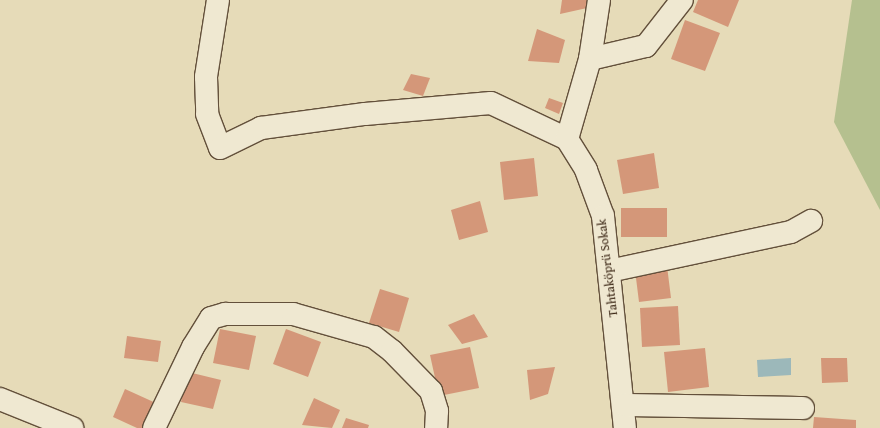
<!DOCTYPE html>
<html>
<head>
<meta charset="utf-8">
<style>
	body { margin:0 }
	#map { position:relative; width:880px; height:428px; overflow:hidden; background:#e6dbb8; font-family:"Gentium Book Plus",serif }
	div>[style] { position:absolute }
	.green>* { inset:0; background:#b5c08f }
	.water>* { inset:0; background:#9cb8ba }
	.building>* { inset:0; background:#d49779 }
	.roads { filter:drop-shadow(1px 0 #63503b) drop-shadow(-1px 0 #63503b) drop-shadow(0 1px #63503b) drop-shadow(0 -1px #63503b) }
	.minor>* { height:22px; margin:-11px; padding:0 11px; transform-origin:11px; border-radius:11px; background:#efe8d1 }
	span { translate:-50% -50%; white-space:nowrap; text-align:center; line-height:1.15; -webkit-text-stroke:4px #efe8d1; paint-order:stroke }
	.street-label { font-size:13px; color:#372211 }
</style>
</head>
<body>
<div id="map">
	<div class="green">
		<div style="clip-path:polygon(852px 0,880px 0,880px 210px,834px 122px)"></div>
	</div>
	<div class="water">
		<div style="clip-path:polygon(791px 358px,791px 375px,758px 377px,757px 360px)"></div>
	</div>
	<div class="building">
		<div style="clip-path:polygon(562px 0,587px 0,587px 8px,560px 14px)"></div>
		<div style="clip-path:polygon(698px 0,739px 0,728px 27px,693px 12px)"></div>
		<div style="clip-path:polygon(685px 20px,720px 33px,705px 71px,671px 59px)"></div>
		<div style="clip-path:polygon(537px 29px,565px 40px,559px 63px,528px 61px)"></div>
		<div style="clip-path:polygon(411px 74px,430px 78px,423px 96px,403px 90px)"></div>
		<div style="clip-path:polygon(549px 98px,563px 103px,559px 114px,545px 108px)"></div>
		<div style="clip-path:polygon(654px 153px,659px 188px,623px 194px,617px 160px)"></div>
		<div style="clip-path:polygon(534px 158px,538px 196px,504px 200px,500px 162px)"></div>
		<div style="clip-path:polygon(480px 201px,488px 232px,459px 240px,451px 210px)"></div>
		<div style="clip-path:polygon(621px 208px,667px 208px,667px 237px,621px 237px)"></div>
		<div style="clip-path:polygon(667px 266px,671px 298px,639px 302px,635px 270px)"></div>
		<div style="clip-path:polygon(380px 289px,409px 298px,399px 332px,369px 323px)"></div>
		<div style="clip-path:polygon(678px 306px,680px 345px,642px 347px,640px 308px)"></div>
		<div style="clip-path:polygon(474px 314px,488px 337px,462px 344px,448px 325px)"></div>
		<div style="clip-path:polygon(220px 329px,256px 336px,249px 370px,213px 363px)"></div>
		<div style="clip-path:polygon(286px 329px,321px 342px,308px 377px,273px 364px)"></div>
		<div style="clip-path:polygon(127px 336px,161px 341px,158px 362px,124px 358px)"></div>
		<div style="clip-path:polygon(470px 347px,479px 388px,439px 396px,430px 355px)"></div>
		<div style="clip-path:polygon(705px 348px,709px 387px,668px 392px,664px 352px)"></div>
		<div style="clip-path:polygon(821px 358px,847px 358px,848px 382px,822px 383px)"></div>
		<div style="clip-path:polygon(555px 367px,548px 394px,530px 400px,527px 370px)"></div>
		<div style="clip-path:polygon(188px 372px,221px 380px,213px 409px,181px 402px)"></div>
		<div style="clip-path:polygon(125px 389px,158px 404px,147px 428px,137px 428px,113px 417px)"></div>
		<div style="clip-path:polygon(314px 398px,340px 410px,332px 428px,302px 425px)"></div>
		<div style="clip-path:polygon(814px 417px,856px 420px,856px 428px,813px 428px)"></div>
		<div style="clip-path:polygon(346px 418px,369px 425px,368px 428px,342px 428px)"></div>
	</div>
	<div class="roads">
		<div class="minor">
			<div style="left:218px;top:0;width:78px;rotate:98.9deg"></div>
			<div style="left:206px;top:77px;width:37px;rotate:88deg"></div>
			<div style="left:207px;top:114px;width:36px;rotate:69deg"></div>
			<div style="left:220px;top:148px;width:46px;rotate:-26deg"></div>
			<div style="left:261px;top:128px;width:105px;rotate:-7.7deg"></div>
			<div style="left:365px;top:114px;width:126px;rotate:-5deg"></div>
			<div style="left:491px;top:103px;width:84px;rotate:25.3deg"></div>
			<div style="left:599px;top:0;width:60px;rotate:98.7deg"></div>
			<div style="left:590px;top:59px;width:83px;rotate:106deg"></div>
			<div style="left:567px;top:139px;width:36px;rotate:58deg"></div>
			<div style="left:586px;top:170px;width:49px;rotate:69.7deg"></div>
			<div style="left:603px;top:216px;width:213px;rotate:84.1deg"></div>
			<div style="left:590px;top:59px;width:57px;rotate:-13.1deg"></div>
			<div style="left:646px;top:46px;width:58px;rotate:-52deg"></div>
			<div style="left:609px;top:271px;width:186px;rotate:-12.1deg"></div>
			<div style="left:791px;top:232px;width:23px;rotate:-29deg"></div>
			<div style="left:0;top:399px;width:78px;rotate:21.9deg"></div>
			<div style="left:624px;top:405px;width:179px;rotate:1deg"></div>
			<div style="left:154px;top:428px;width:90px;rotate:-64.3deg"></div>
			<div style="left:193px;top:347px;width:34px;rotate:-58deg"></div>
			<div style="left:211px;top:318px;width:15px;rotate:-16deg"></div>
			<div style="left:225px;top:314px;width:68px"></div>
			<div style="left:293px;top:314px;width:84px;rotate:15.9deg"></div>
			<div style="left:374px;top:337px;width:23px;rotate:38deg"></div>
			<div style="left:392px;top:351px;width:56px;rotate:45.7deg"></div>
			<div style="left:431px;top:391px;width:21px;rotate:73deg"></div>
			<div style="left:437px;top:411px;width:17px;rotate:93deg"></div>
		</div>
	</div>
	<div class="street-label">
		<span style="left:608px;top:268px;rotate:-97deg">Tahtaköprü Sokak</span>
	</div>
</div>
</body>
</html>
